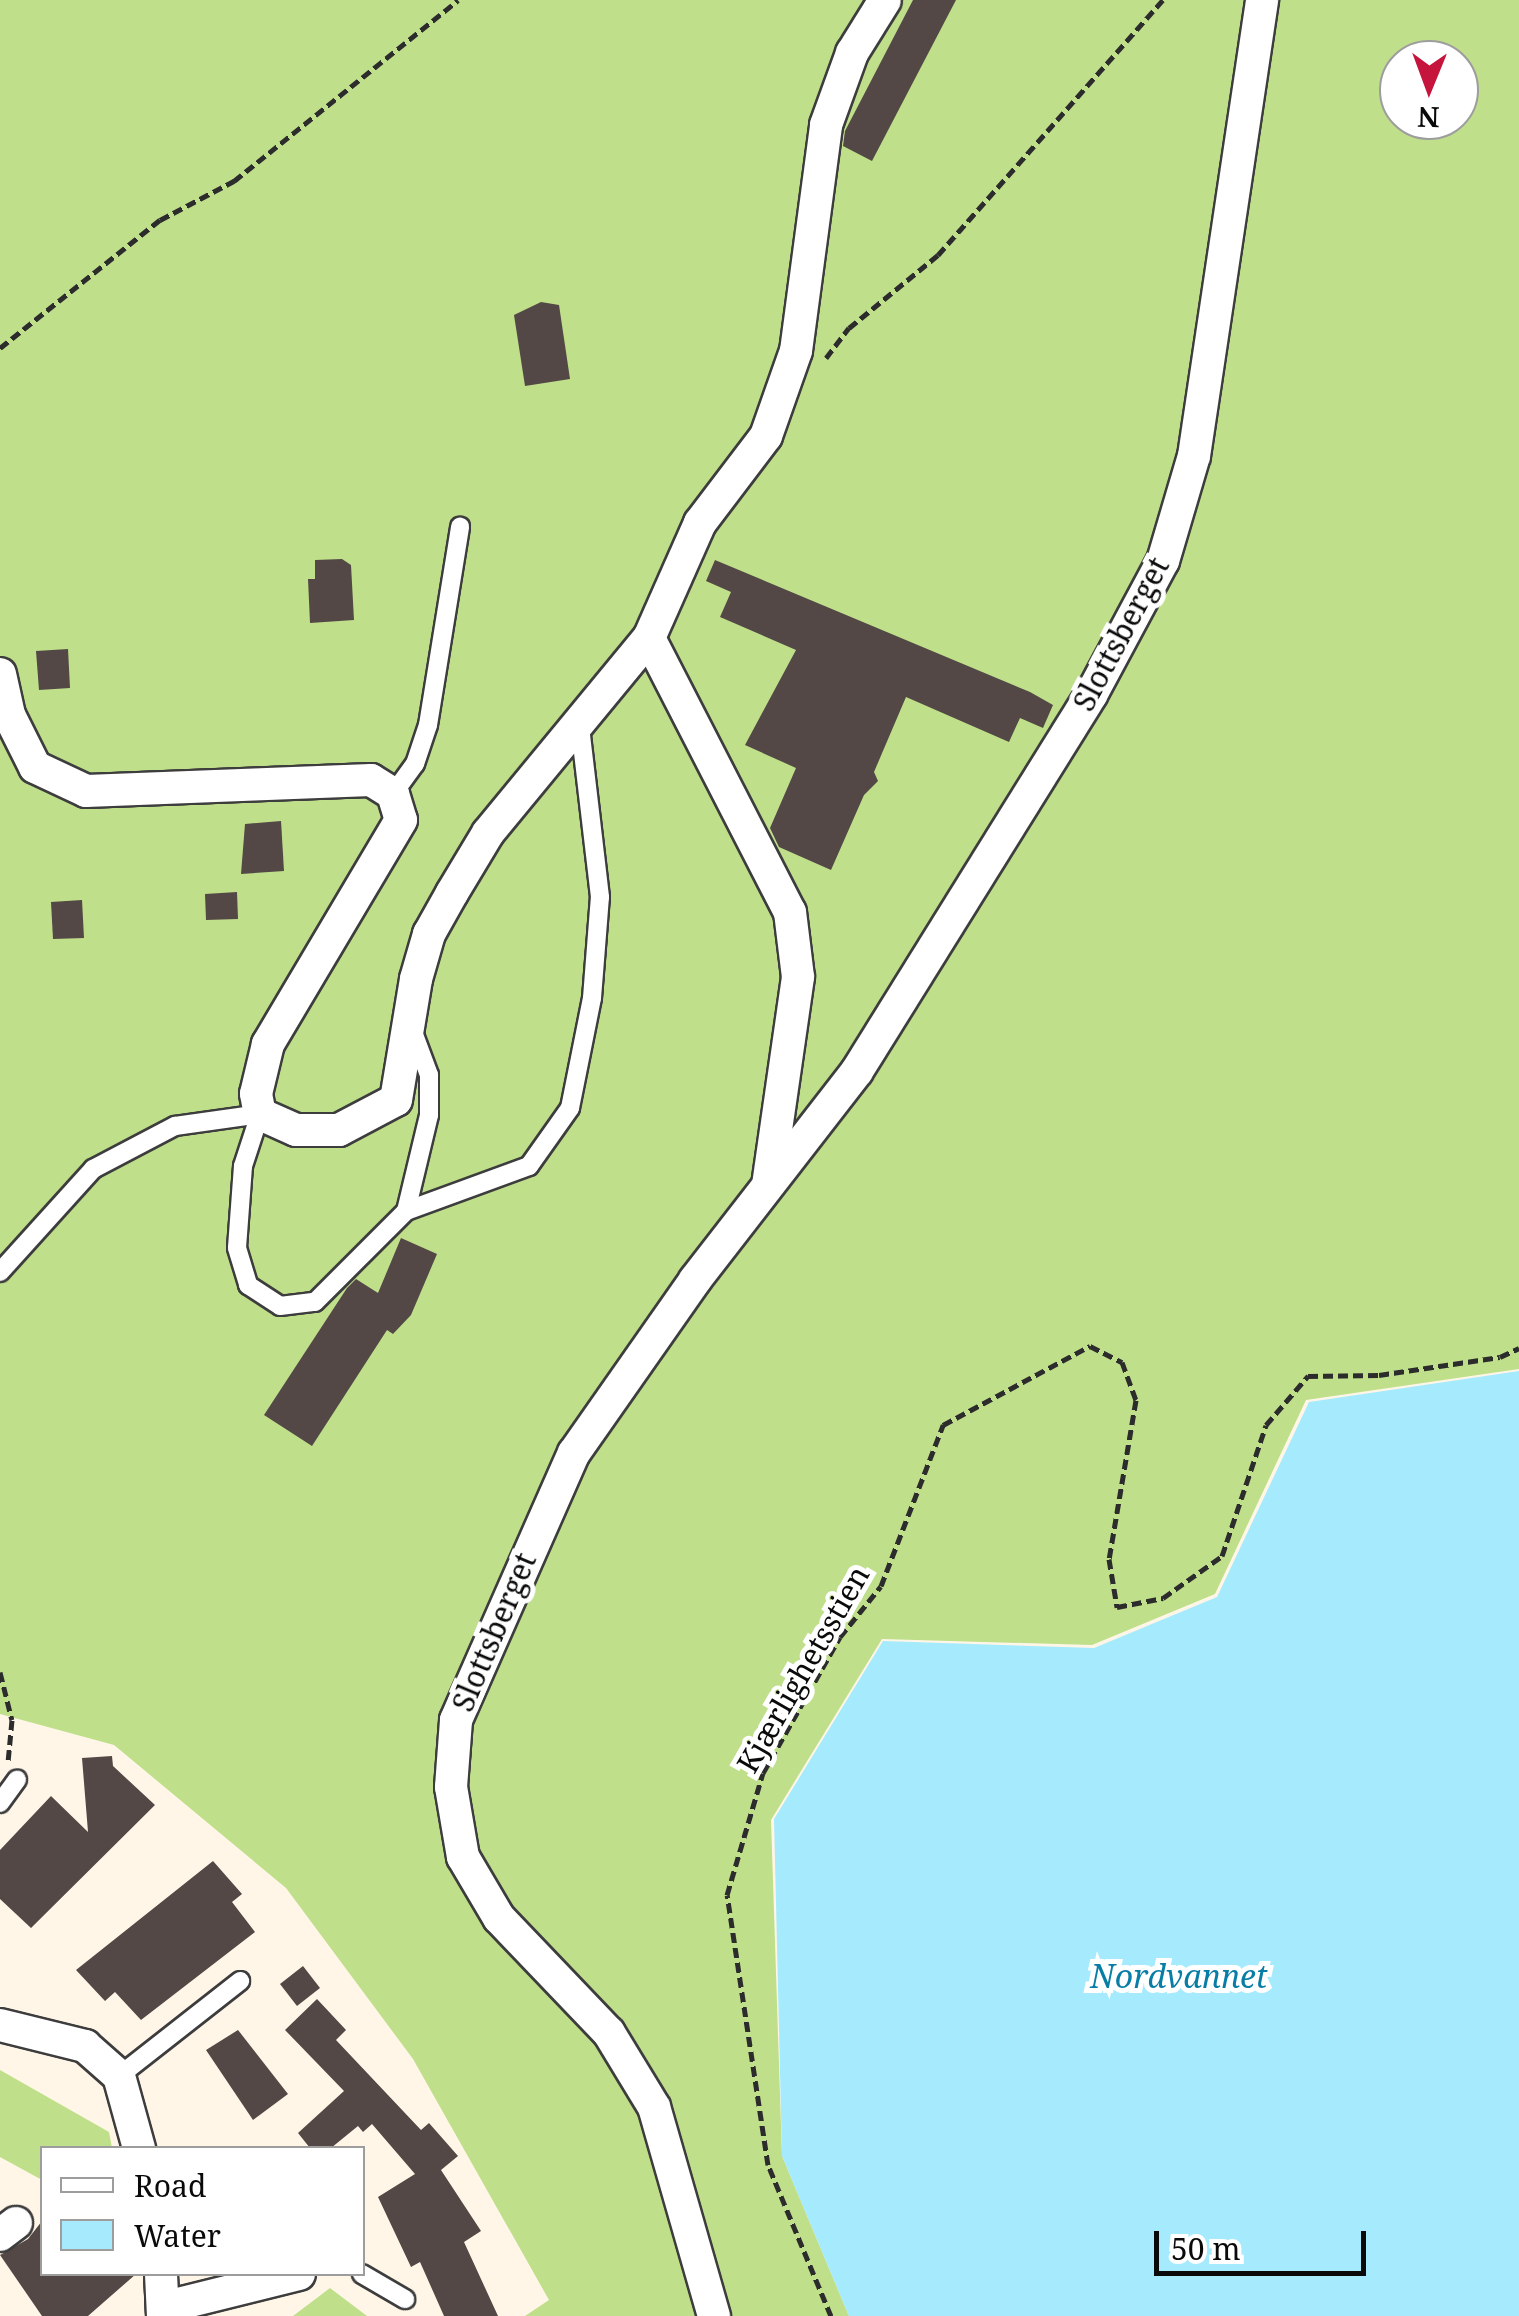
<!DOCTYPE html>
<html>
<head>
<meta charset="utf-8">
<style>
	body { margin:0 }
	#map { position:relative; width:1519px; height:2316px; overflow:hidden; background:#fff6e7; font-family:"Noto Serif",serif }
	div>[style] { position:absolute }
	.forest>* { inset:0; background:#bfdf8b }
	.water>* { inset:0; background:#a5ebfd }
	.building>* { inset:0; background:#534845 }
	.path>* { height:5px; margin-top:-2.5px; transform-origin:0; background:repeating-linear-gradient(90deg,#2c2c2c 0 10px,transparent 0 15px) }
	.roads { filter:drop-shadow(2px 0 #3d3d3d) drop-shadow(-2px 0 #3d3d3d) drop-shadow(0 2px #3d3d3d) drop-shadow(0 -2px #3d3d3d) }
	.service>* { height:18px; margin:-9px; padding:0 9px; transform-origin:9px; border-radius:9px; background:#fff }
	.minor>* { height:32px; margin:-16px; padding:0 16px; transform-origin:16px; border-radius:16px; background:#fff }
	span { translate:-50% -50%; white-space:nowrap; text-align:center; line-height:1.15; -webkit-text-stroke:10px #fff; paint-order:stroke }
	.street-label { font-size:30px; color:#0a0a0a }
	.water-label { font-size:32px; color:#087da6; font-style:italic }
	.legend { position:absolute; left:40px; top:2146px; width:325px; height:130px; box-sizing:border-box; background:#fff; border:2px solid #9d9d9d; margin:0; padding:12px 18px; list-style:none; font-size:30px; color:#0a0a0a }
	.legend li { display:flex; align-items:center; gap:20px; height:50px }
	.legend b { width:50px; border:2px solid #9d9d9d }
	.north { position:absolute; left:1379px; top:40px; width:100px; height:100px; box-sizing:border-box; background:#fff; border:2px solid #9d9d9d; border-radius:50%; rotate:181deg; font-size:28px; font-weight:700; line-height:40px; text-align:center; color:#0a0a0a }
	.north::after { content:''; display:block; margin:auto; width:35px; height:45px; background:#c6153c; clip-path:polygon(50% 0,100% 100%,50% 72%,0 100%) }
	.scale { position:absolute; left:1154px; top:2231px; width:212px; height:45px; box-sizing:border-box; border:5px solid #0a0a0a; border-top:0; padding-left:12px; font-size:30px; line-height:35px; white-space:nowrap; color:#0a0a0a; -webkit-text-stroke:8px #fff; paint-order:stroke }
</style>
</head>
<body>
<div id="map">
	<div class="forest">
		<div style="clip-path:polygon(evenodd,0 0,1519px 0,1519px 1369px,1306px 1400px,1215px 1594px,1092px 1645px,882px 1639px,771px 1820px,782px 2156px,849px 2316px,525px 2316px,549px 2300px,413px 2059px,286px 1888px,114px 1745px,0 1714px,0 0,1399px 60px,1459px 60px,1459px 120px,1399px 120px,1399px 60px)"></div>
		<div style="clip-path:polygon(0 2070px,109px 2132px,112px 2148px,42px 2148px,42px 2180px,0 2157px)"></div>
		<div style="clip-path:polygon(330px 2288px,367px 2316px,293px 2316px)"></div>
	</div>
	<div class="water">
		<div style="clip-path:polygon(1519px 1371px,1519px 2316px,849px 2316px,782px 2156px,774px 1819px,883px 1641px,1094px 1648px,1217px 1597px,1309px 1402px)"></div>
	</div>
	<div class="building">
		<div style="clip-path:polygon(913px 0,956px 0,872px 161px,843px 146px,845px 131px)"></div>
		<div style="clip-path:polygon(541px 302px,559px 305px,570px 379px,525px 386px,514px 315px)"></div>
		<div style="clip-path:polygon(342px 559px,351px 565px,354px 620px,310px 623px,308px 579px,315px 579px,315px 560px)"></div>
		<div style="clip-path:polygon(715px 560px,1030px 692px,1053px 705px,1043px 728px,1020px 718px,1009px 742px,906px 697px,874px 772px,878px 781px,864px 795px,831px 870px,779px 847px,770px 828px,796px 768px,745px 745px,796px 650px,720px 617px,731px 592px,706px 581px)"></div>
		<div style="clip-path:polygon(68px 649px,70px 688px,39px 690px,36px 651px)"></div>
		<div style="clip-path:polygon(281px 821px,284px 871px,241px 874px,245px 824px)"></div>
		<div style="clip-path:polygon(237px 892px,238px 919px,206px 920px,205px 894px)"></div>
		<div style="clip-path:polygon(82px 900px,84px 938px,53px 939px,51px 902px)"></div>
		<div style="clip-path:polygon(401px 1238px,437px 1254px,411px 1315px,393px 1334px,387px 1330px,312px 1446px,264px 1415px,347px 1288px,356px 1279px,378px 1293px)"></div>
		<div style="clip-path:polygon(112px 1756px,113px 1766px,155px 1805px,31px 1928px,0 1899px,0 1850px,51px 1796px,88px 1832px,82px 1758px)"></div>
		<div style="clip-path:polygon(213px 1861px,242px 1894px,232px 1902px,255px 1932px,141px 2020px,115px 1992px,105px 2001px,76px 1970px)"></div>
		<div style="clip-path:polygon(303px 1966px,320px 1988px,297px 2006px,280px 1984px)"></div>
		<div style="clip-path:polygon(317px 1999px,346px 2030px,336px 2040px,421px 2130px,429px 2123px,458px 2156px,441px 2170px,481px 2231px,464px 2242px,498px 2316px,444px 2316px,420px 2262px,411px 2267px,378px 2197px,415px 2174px,372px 2124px,363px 2132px,358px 2126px,331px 2148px,310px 2148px,298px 2133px,344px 2091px,285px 2030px)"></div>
		<div style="clip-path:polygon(238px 2030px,288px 2094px,253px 2120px,206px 2050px)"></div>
		<div style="clip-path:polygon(42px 2221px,42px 2274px,136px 2274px,88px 2316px,42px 2316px,0 2255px,28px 2239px)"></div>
	</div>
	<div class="path">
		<div style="left:0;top:348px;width:205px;rotate:-38.7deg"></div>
		<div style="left:160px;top:220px;width:84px;rotate:-27.8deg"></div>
		<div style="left:234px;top:181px;width:288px;rotate:-38.9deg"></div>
		<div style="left:826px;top:358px;width:38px;rotate:-53deg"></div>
		<div style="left:849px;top:328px;width:115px;rotate:-39.4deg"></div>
		<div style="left:938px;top:255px;width:340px;rotate:-48.6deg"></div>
		<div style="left:0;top:1672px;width:49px;rotate:76deg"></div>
		<div style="left:12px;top:1720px;width:42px;rotate:95.4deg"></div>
		<div style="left:831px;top:2316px;width:164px;rotate:-112.6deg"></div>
		<div style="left:768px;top:2165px;width:273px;rotate:-98.6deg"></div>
		<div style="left:727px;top:1895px;width:127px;rotate:-73.6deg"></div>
		<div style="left:763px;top:1773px;width:156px;rotate:-60.5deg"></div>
		<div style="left:840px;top:1637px;width:65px;rotate:-51.2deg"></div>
		<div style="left:881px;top:1586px;width:173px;rotate:-68.9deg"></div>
		<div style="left:943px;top:1425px;width:167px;rotate:-28.3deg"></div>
		<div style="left:1090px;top:1346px;width:36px;rotate:27deg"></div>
		<div style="left:1122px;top:1362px;width:40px;rotate:69.8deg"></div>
		<div style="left:1136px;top:1400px;width:161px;rotate:99.6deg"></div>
		<div style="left:1109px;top:1559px;width:49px;rotate:80.5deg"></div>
		<div style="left:1117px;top:1607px;width:47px;rotate:-11.1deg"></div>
		<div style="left:1163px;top:1598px;width:72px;rotate:-35.4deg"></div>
		<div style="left:1222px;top:1556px;width:138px;rotate:-71.4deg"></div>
		<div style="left:1266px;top:1425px;width:65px;rotate:-49.4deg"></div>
		<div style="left:1308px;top:1376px;width:71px;rotate:-0.8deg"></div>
		<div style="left:1379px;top:1375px;width:122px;rotate:-8.5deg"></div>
		<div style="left:1500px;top:1357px;width:21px;rotate:-25deg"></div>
	</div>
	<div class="roads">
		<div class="service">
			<div style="left:393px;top:794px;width:37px;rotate:-54deg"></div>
			<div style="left:415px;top:764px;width:41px;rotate:-71.6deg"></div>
			<div style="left:428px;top:725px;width:201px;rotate:-80.8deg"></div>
			<div style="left:406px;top:1211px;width:99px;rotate:-76.5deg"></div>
			<div style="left:429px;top:1115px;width:40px;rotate:-90deg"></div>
			<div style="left:429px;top:1075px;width:46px;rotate:-110.4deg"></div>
			<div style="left:0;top:1272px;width:139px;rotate:-47.9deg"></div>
			<div style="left:93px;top:1169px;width:93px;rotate:-27.7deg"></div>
			<div style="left:175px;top:1126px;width:86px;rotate:-8deg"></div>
			<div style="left:260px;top:1114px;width:55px;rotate:108.1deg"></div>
			<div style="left:243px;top:1166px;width:82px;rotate:94.2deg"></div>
			<div style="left:237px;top:1248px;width:39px;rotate:73deg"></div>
			<div style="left:248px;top:1285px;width:38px;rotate:33deg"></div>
			<div style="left:280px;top:1306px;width:35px;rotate:-7deg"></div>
			<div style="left:315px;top:1302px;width:129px;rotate:-45deg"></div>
			<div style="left:406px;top:1211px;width:131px;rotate:-20.1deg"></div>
			<div style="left:529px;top:1166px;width:71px;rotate:-54.7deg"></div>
			<div style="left:570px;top:1108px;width:112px;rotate:-78.7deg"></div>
			<div style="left:592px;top:998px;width:101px;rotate:-85.5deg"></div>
			<div style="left:600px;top:897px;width:171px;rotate:-96.7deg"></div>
			<div style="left:0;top:1803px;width:29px;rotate:-54deg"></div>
			<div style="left:119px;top:2076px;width:154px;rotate:-38.1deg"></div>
			<div style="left:362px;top:2274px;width:50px;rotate:30.2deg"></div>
		</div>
		<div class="minor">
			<div style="left:649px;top:638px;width:308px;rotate:62.8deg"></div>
			<div style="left:790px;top:912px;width:65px;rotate:83deg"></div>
			<div style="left:798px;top:977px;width:209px;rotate:98.2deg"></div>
			<div style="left:0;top:674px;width:42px;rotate:77.6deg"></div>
			<div style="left:9px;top:715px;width:58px;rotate:63.4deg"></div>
			<div style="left:35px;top:767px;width:56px;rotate:25.2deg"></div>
			<div style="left:86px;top:791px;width:285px;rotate:-2.2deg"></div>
			<div style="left:371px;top:780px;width:26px;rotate:32deg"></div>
			<div style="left:393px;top:794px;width:27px;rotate:73deg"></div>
			<div style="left:401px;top:820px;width:261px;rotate:120.7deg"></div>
			<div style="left:268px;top:1044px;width:51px;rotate:103.5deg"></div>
			<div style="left:256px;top:1094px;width:20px;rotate:79deg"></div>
			<div style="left:260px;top:1114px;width:39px;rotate:24deg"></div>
			<div style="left:296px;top:1130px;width:43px"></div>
			<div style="left:339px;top:1130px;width:64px;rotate:-27.8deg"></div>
			<div style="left:396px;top:1100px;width:123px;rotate:-80.6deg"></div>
			<div style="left:416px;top:979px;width:47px;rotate:-73.9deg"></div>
			<div style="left:429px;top:934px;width:47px;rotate:-60.7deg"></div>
			<div style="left:452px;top:893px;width:70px;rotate:-59deg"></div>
			<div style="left:488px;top:833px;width:253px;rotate:-50.5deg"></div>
			<div style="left:649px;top:638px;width:126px;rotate:-66.1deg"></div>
			<div style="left:700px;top:523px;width:109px;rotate:-52.8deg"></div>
			<div style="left:766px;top:436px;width:90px;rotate:-70.6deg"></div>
			<div style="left:796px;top:351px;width:228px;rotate:-82.4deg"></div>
			<div style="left:826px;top:125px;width:77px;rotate:-70.1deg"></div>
			<div style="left:852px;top:53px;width:62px;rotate:-58.1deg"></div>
			<div style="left:0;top:2025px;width:88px;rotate:13.9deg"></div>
			<div style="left:85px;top:2046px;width:45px;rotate:41.4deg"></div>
			<div style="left:119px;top:2076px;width:75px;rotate:74.5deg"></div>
			<div style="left:0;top:2235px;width:20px;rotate:-37deg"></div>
			<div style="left:161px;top:2274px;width:42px;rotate:87.3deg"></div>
			<div style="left:166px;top:2307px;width:137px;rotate:-13.9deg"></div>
			<div style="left:714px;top:2316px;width:217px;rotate:-106deg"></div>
			<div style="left:654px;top:2107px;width:87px;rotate:-121.3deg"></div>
			<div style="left:609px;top:2033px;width:159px;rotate:-133.7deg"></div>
			<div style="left:499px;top:1918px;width:71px;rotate:-120.5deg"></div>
			<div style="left:463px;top:1857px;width:71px;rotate:-99.7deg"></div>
			<div style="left:451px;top:1787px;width:67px;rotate:-85.7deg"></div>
			<div style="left:456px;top:1720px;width:292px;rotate:-66.2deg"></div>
			<div style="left:574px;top:1453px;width:211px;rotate:-55deg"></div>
			<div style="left:695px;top:1280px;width:264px;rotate:-52.2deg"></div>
			<div style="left:857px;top:1071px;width:443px;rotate:-58.1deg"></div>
			<div style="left:1091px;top:695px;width:152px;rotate:-61.8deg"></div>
			<div style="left:1163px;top:561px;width:109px;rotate:-73.6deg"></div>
			<div style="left:1194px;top:456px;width:461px;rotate:-81.5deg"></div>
		</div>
	</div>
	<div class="street-label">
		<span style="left:1121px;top:634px;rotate:-62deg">Slottsberget</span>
		<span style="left:494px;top:1632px;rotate:-67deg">Slottsberget</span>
		<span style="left:803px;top:1669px;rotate:-60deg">Kjærlighetsstien</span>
	</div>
	<div class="water-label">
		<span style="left:1179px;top:1976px">Nordvannet</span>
	</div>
	<ul class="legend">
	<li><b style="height:12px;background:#fff"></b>Road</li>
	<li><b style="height:28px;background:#a5ebfd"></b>Water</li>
	</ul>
	<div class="north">N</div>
	<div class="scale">50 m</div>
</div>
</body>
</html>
